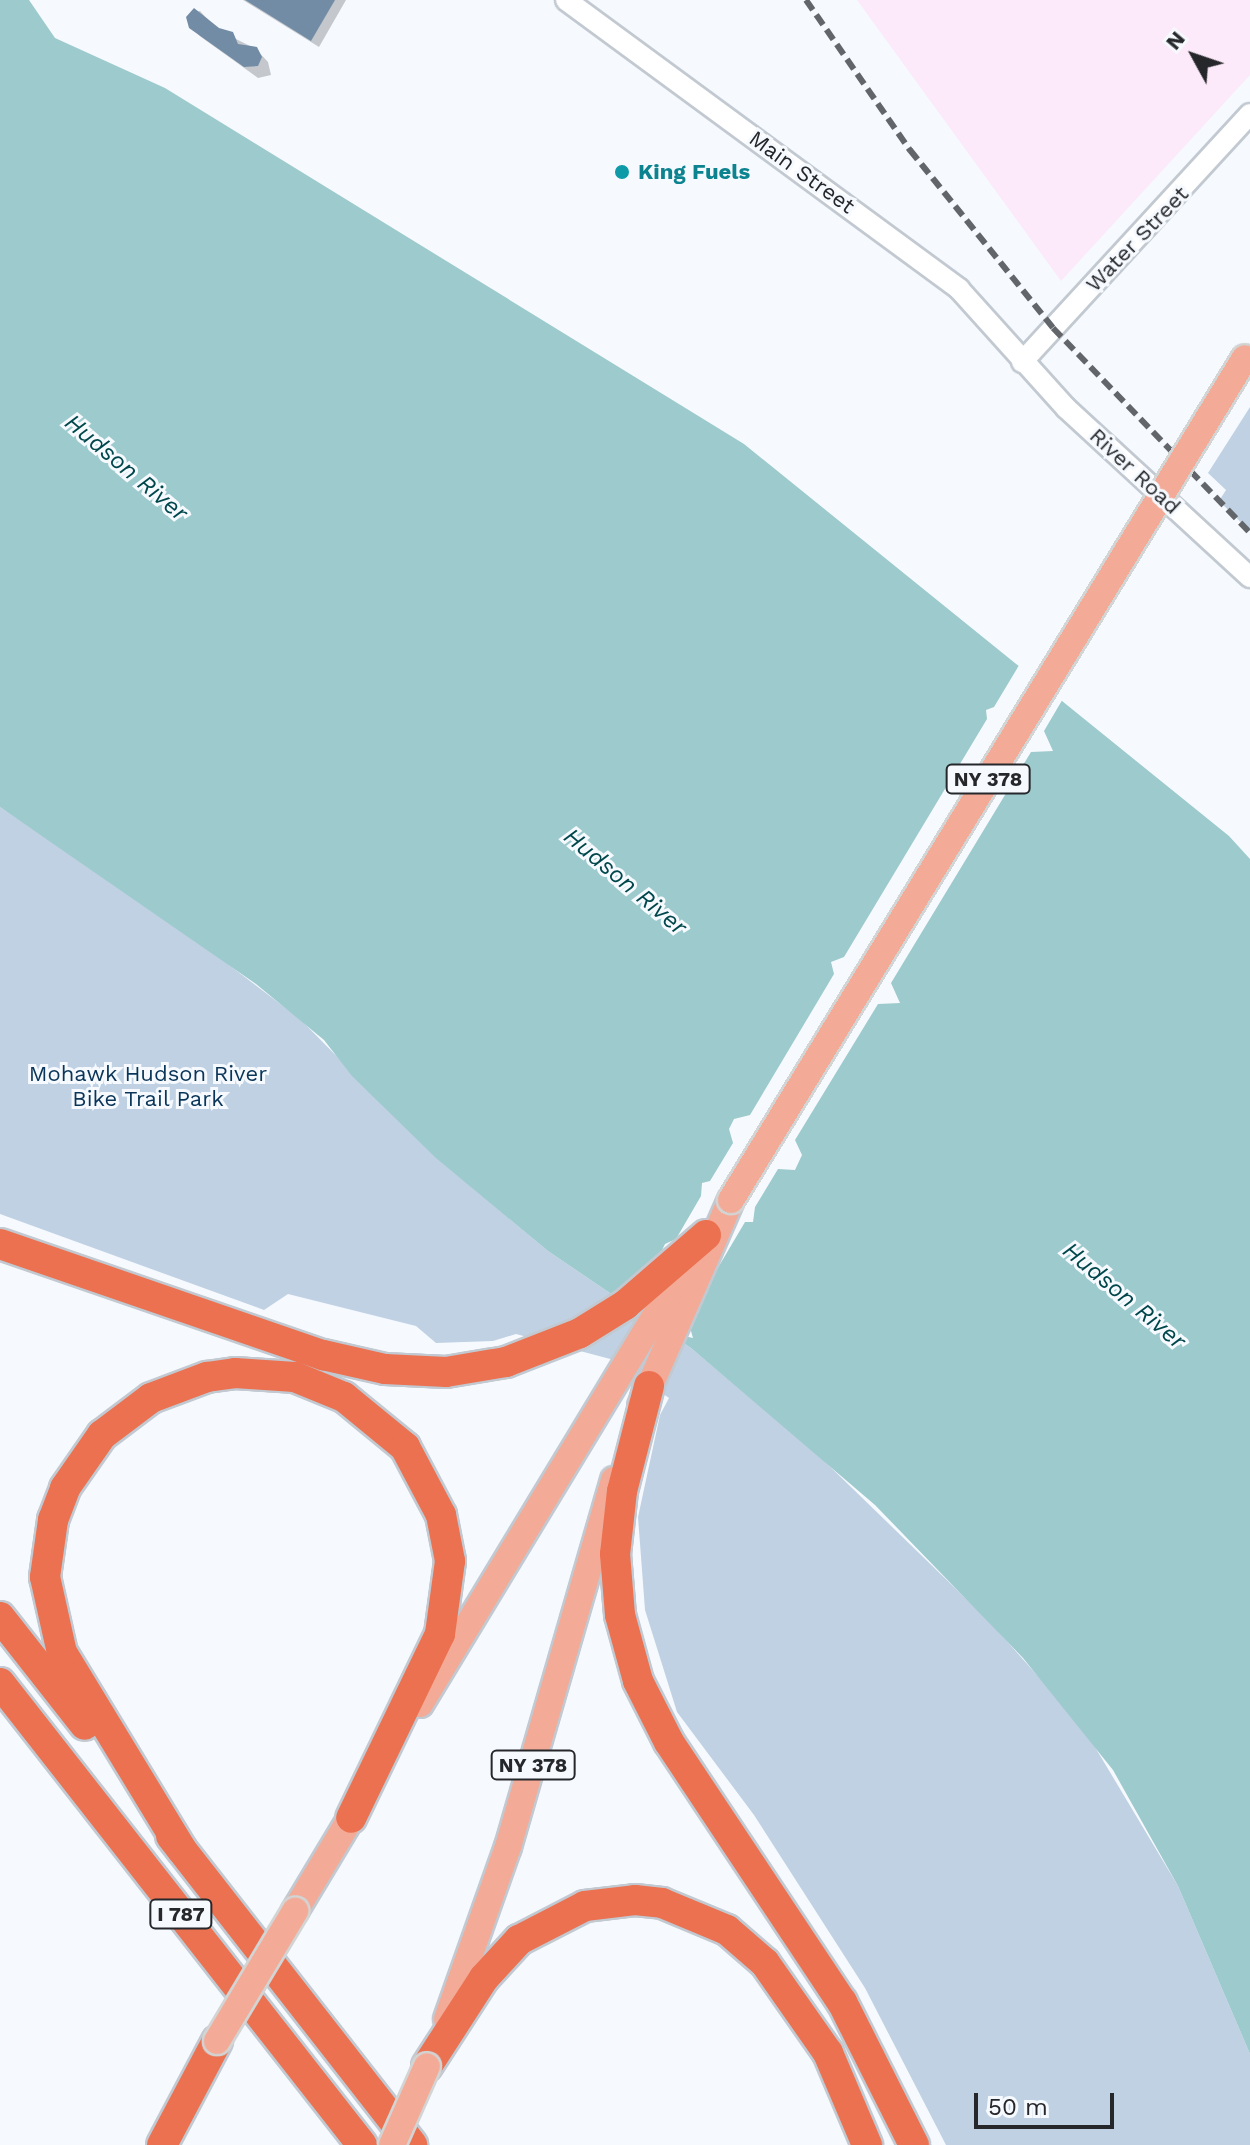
<!DOCTYPE html>
<html>
<head>
<meta charset="utf-8">
<style>
	body { margin:0 }
	#map { position:relative; width:1250px; height:2145px; overflow:hidden; background:#f6faff; font-family:"Work Sans",sans-serif }
	div>[style] { position:absolute }
	.industrial>* { inset:0; background:#fce9f9 }
	.green>* { inset:0; background:#bfd1e3 }
	.water>* { inset:0; background:#9dcacc }
	.pier>* { inset:0; background:#f6faff }
	.shadow>* { inset:0; background:#0003 }
	.building>* { inset:0; background:#738ca5 }
	.roads { filter:drop-shadow(2px 0 #c2c9d1) drop-shadow(-2px 0 #c2c9d1) drop-shadow(0 2px #c2c9d1) drop-shadow(0 -2px #c2c9d1) }
	.minor>* { height:20px; margin:-10px; padding:0 10px; transform-origin:10px; border-radius:10px; background:#fff }
	.major>* { height:26px; margin:-13px; padding:0 13px; transform-origin:13px; border-radius:13px; background:#f3aa96 }
	.highway>* { height:30px; margin:-15px; padding:0 15px; transform-origin:15px; border-radius:15px; background:#eb7150 }
	.rail>* { height:6px; margin-top:-3px; transform-origin:0; background:repeating-linear-gradient(90deg,#626569 0 12px,transparent 0 18px) }
	.bridges { filter:drop-shadow(2px 0 #d3d4d4) drop-shadow(-2px 0 #d3d4d4) drop-shadow(0 2px #d3d4d4) drop-shadow(0 -2px #d3d4d4) }
	.major-bridge>* { height:26px; margin:-13px; padding:0 13px; transform-origin:13px; border-radius:13px; background:#f3aa96 }
	.dots>* { width:22px; height:22px; translate:-50% -50%; box-sizing:border-box; border:4px solid #f6faff; border-radius:50% }
	span { translate:-50% -50%; white-space:nowrap; text-align:center; line-height:1.15; -webkit-text-stroke:6px #f6faff; paint-order:stroke }
	.shield-label span { padding:2px 6px; background:#f6faff; border:2px solid; border-radius:6px; -webkit-text-stroke-width:0 }
	.shield-label { font-size:20px; color:#25272a; font-weight:700 }
	.culture-label { font-size:22px; color:#0d838f; font-weight:700 }
	.left { translate:0 -50%; text-align:left }
	.street-label { font-size:22px; color:#25272a }
	.park-label { font-size:22px; color:#0a3558 }
	.water-label { font-size:24px; color:#00474b; font-style:italic }
	.north { position:absolute; left:1154px; top:16px; width:80px; height:80px; -webkit-text-stroke:6px #f6faff; paint-order:stroke; rotate:310deg; font-size:22px; font-weight:700; line-height:32px; text-align:center; color:#25272a }
	.north::after { content:''; display:block; margin:auto; width:28px; height:36px; background:#25272a; clip-path:polygon(50% 0,100% 100%,50% 72%,0 100%) }
	.scale { position:absolute; left:974px; top:2093px; width:140px; height:36px; box-sizing:border-box; border:4px solid #25272a; border-top:0; padding-left:10px; font-size:24px; line-height:28px; white-space:nowrap; color:#25272a; -webkit-text-stroke:6px #f6faff; paint-order:stroke }
</style>
</head>
<body>
<div id="map">
	<div class="industrial">
		<div style="clip-path:polygon(857px 0,1250px 0,1250px 75px,1061px 281px)"></div>
	</div>
	<div class="green">
		<div style="clip-path:polygon(1250px 407px,1250px 531px,1219px 501px,1226px 490px,1208px 473px)"></div>
		<div style="clip-path:polygon(0 807px,175px 924px,300px 1019px,436px 1157px,548px 1251px,691px 1348px,817px 1454px,988px 1620px,1083px 1727px,1178px 1886px,1250px 2054px,1250px 2145px,946px 2145px,865px 1988px,754px 1815px,677px 1712px,645px 1610px,638px 1517px,660px 1415px,669px 1398px,614px 1360px,516px 1334px,493px 1341px,436px 1343px,416px 1326px,288px 1294px,264px 1310px,0 1214px)"></div>
	</div>
	<div class="water">
		<div style="clip-path:polygon(0 0,29px 0,55px 38px,165px 88px,744px 444px,1229px 836px,1250px 859px,1250px 2054px,1178px 1886px,1113px 1770px,1023px 1658px,875px 1505px,691px 1348px,548px 1251px,436px 1158px,352px 1076px,324px 1040px,256px 984px,0 807px)"></div>
	</div>
	<div class="pier">
		<div style="clip-path:polygon(1021px 662px,1064px 697px,1044px 731px,1053px 751px,1031px 752px,891px 983px,900px 1003px,878px 1004px,795px 1140px,802px 1155px,795px 1170px,778px 1169px,755px 1207px,753px 1222px,745px 1222px,703px 1293px,689px 1324px,693px 1338px,684px 1336px,680px 1345px,633px 1310px,665px 1244px,676px 1239px,701px 1196px,702px 1183px,710px 1181px,733px 1143px,729px 1129px,734px 1119px,750px 1115px,834px 974px,831px 962px,844px 957px,987px 719px,986px 710px,994px 707px)"></div>
	</div>
	<div class="shadow">
		<div style="clip-path:polygon(243px 0,346px 0,319px 47px)"></div>
		<div style="clip-path:polygon(200px 11px,218px 30px,256px 49px,268px 62px,271px 75px,258px 78px,201px 37px,189px 25px,190px 13px)"></div>
	</div>
	<div class="building">
		<div style="clip-path:polygon(245px 0,335px 0,311px 41px)"></div>
		<div style="clip-path:polygon(194px 8px,219px 28px,233px 32px,238px 44px,257px 47px,262px 57px,258px 66px,244px 67px,189px 28px,186px 17px)"></div>
	</div>
	<div class="roads">
		<div class="minor">
			<div style="left:566px;top:0;width:488px;rotate:36.3deg"></div>
			<div style="left:959px;top:289px;width:160px;rotate:48deg"></div>
			<div style="left:1066px;top:408px;width:250px;rotate:42.6deg"></div>
			<div style="left:1022px;top:362px;width:337px;rotate:-47.4deg"></div>
		</div>
		<div class="major">
			<div style="left:641px;top:1406px;width:225px;rotate:-66.4deg"></div>
			<div style="left:420px;top:1704px;width:525px;rotate:-58.79deg"></div>
			<div style="left:295px;top:1911px;width:126px;rotate:-59deg"></div>
			<div style="left:447px;top:2019px;width:182px;rotate:-70.5deg"></div>
			<div style="left:508px;top:1847px;width:382px;rotate:-73.9deg"></div>
		</div>
		<div class="highway">
			<div style="left:0;top:1244px;width:342px;rotate:19deg"></div>
			<div style="left:323px;top:1355px;width:64px;rotate:12.7deg"></div>
			<div style="left:385px;top:1369px;width:61px;rotate:2.8deg"></div>
			<div style="left:446px;top:1372px;width:61px;rotate:-9.5deg"></div>
			<div style="left:506px;top:1362px;width:79px;rotate:-21.4deg"></div>
			<div style="left:580px;top:1333px;width:53px;rotate:-31.9deg"></div>
			<div style="left:625px;top:1305px;width:107px;rotate:-40.8deg"></div>
			<div style="left:649px;top:1386px;width:108px;rotate:104.4deg"></div>
			<div style="left:622px;top:1491px;width:63px;rotate:96.3deg"></div>
			<div style="left:615px;top:1554px;width:61px;rotate:85.3deg"></div>
			<div style="left:620px;top:1615px;width:68px;rotate:74.7deg"></div>
			<div style="left:638px;top:1681px;width:68px;rotate:63.1deg"></div>
			<div style="left:669px;top:1742px;width:312px;rotate:56.4deg"></div>
			<div style="left:842px;top:2002px;width:160px;rotate:63.3deg"></div>
			<div style="left:0;top:1617px;width:137px;rotate:51.8deg"></div>
			<div style="left:0;top:1683px;width:587px;rotate:51.92deg"></div>
			<div style="left:171px;top:1836px;width:392px;rotate:52deg"></div>
			<div style="left:182px;top:1850px;width:231px;rotate:-121.3deg"></div>
			<div style="left:62px;top:1653px;width:78px;rotate:-102.6deg"></div>
			<div style="left:45px;top:1577px;width:58px;rotate:-82deg"></div>
			<div style="left:53px;top:1520px;width:34px;rotate:-69deg"></div>
			<div style="left:65px;top:1488px;width:65px;rotate:-55.1deg"></div>
			<div style="left:102px;top:1435px;width:61px;rotate:-37.1deg"></div>
			<div style="left:151px;top:1398px;width:60px;rotate:-20.6deg"></div>
			<div style="left:207px;top:1377px;width:28px;rotate:-8deg"></div>
			<div style="left:235px;top:1373px;width:60px;rotate:3.8deg"></div>
			<div style="left:295px;top:1377px;width:53px;rotate:22.2deg"></div>
			<div style="left:344px;top:1397px;width:79px;rotate:39.3deg"></div>
			<div style="left:405px;top:1447px;width:77px;rotate:62.1deg"></div>
			<div style="left:441px;top:1515px;width:47px;rotate:78.9deg"></div>
			<div style="left:450px;top:1561px;width:74px;rotate:97.8deg"></div>
			<div style="left:440px;top:1634px;width:204px;rotate:115.8deg"></div>
			<div style="left:427px;top:2066px;width:105px;rotate:-57.1deg"></div>
			<div style="left:484px;top:1978px;width:52px;rotate:-47.4deg"></div>
			<div style="left:519px;top:1940px;width:74px;rotate:-27.3deg"></div>
			<div style="left:585px;top:1906px;width:50px;rotate:-6.8deg"></div>
			<div style="left:635px;top:1900px;width:27px;rotate:6deg"></div>
			<div style="left:662px;top:1903px;width:70px;rotate:22.6deg"></div>
			<div style="left:727px;top:1930px;width:50px;rotate:41deg"></div>
			<div style="left:765px;top:1963px;width:110px;rotate:55deg"></div>
			<div style="left:828px;top:2053px;width:100px;rotate:67deg"></div>
			<div style="left:162px;top:2145px;width:118px;rotate:-62.1deg"></div>
		</div>
	</div>
	<div class="rail">
		<div style="left:806px;top:0;width:183px;rotate:55.3deg"></div>
		<div style="left:910px;top:150px;width:228px;rotate:51.2deg"></div>
		<div style="left:1053px;top:328px;width:284px;rotate:46.1deg"></div>
	</div>
	<div class="bridges">
		<div class="major-bridge">
			<div style="left:731px;top:1200px;width:986px;rotate:-58.6deg"></div>
			<div style="left:217px;top:2041px;width:152px;rotate:-59deg"></div>
			<div style="left:392px;top:2145px;width:86px;rotate:-66.1deg"></div>
		</div>
	</div>
	<div class="dots">
		<div style="left:622px;top:172px;background:#0f9aa8"></div>
	</div>
	<div class="shield-label">
		<span style="left:988px;top:779px">NY 378</span>
		<span style="left:533px;top:1765px">NY 378</span>
		<span style="left:181px;top:1914px">I 787</span>
	</div>
	<div class="culture-label">
		<span class="left" style="left:638px;top:172px">King Fuels</span>
	</div>
	<div class="street-label">
		<span style="left:802px;top:172px;rotate:36deg">Main Street</span>
		<span style="left:1137px;top:239px;rotate:-46deg">Water Street</span>
		<span style="left:1135px;top:471px;rotate:43deg">River Road</span>
	</div>
	<div class="park-label">
		<span style="left:148px;top:1086px">Mohawk Hudson River<br>Bike Trail Park</span>
	</div>
	<div class="water-label">
		<span style="left:126px;top:468px;rotate:40deg">Hudson River</span>
		<span style="left:625px;top:882px;rotate:40deg">Hudson River</span>
		<span style="left:1124px;top:1296px;rotate:40deg">Hudson River</span>
	</div>
	<div class="north">N</div>
	<div class="scale">50 m</div>
</div>
</body>
</html>
